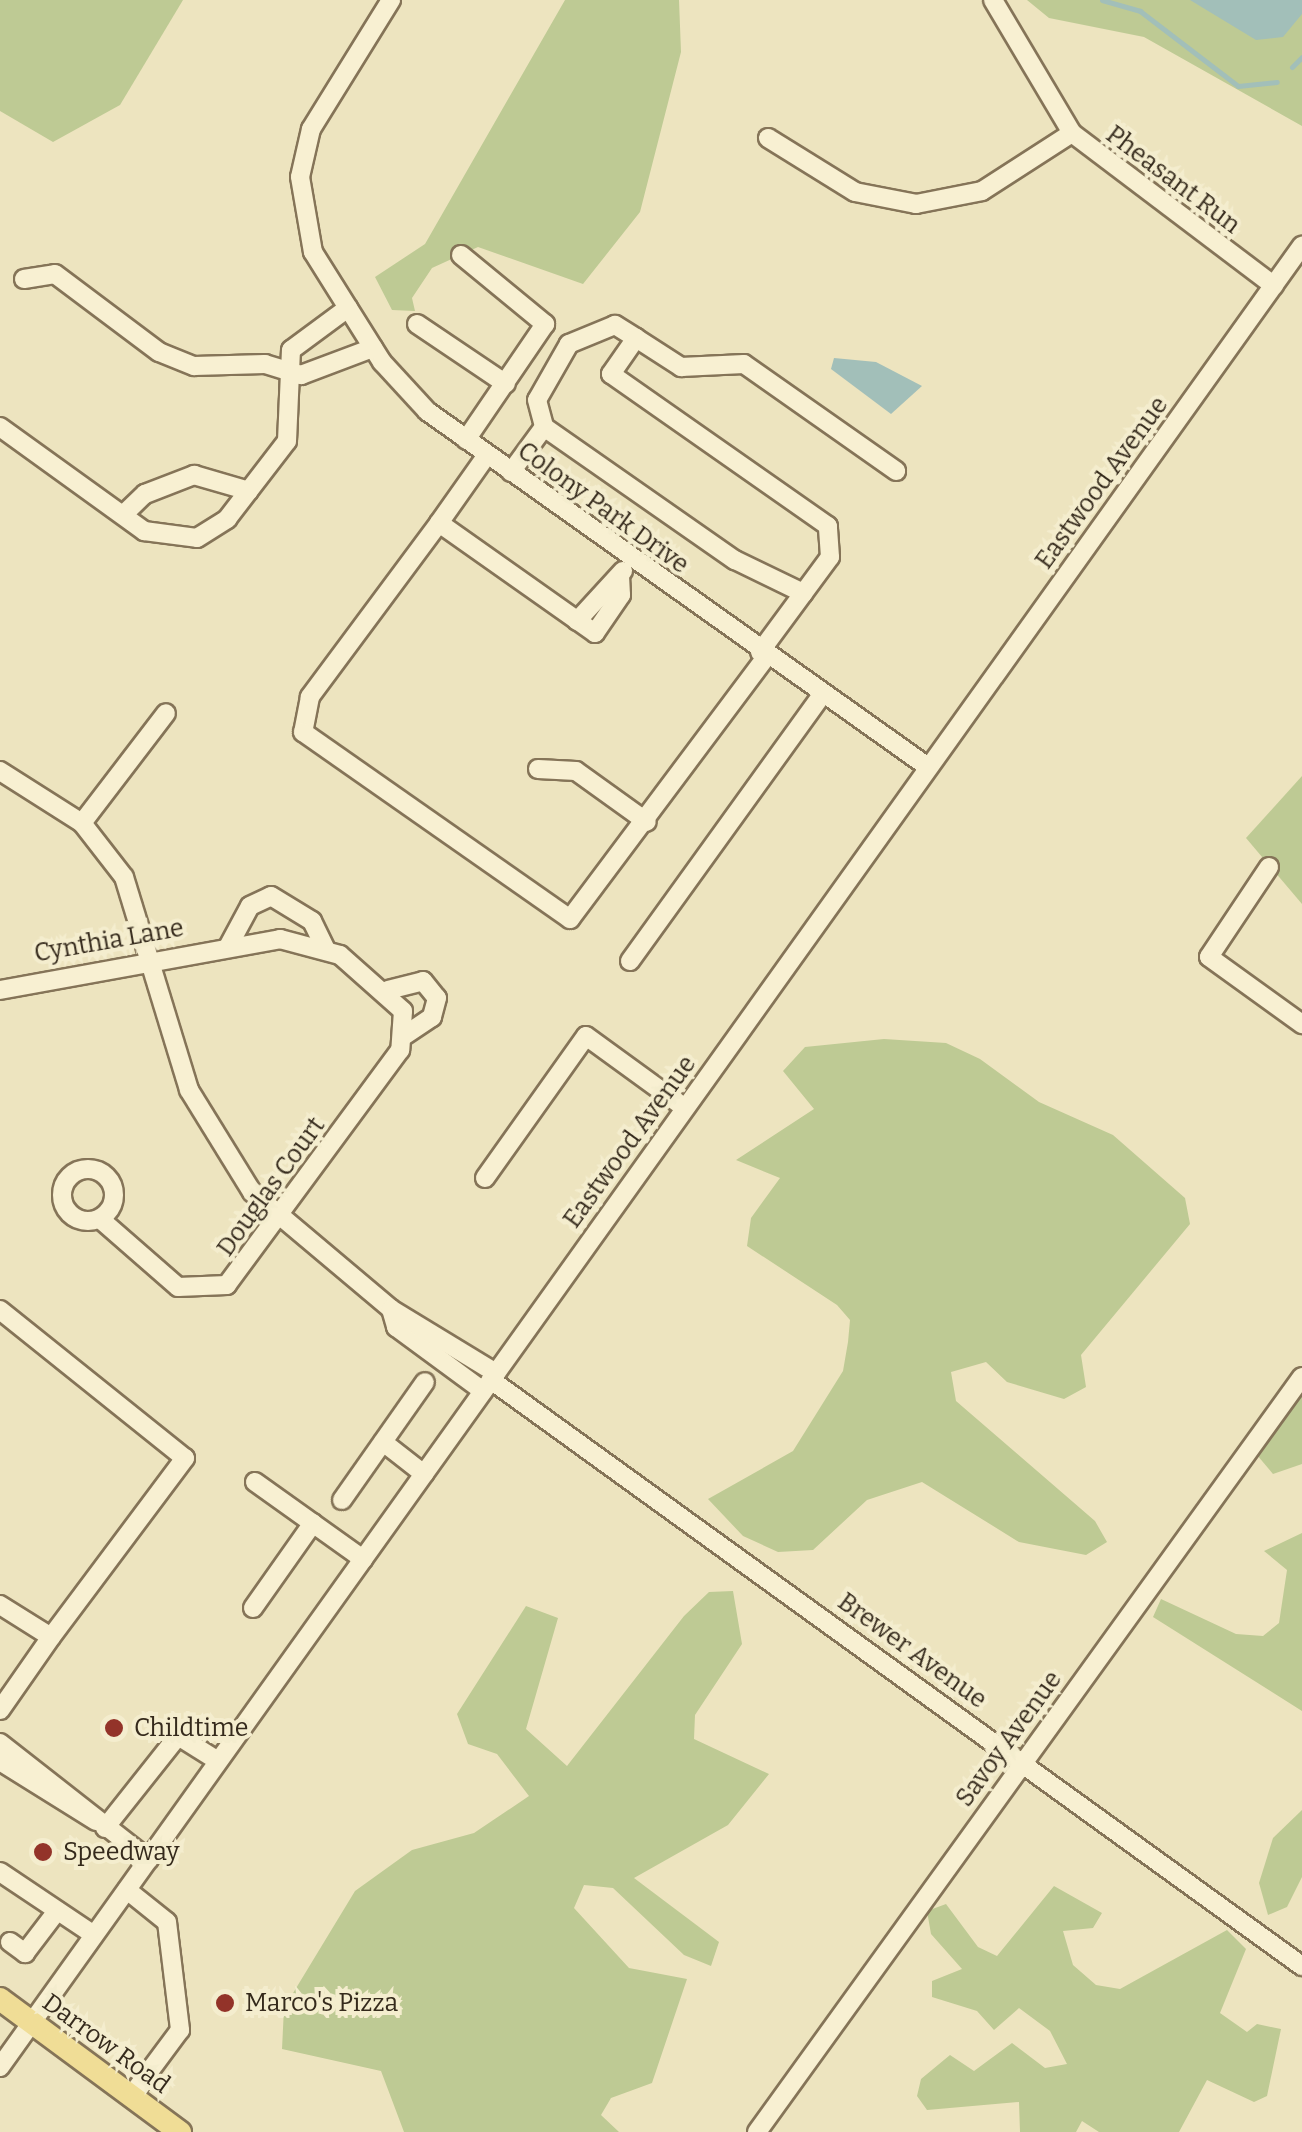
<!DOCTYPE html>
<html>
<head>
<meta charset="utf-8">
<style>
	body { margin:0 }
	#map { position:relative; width:1302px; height:2132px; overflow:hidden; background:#ede4bf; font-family:Bitter,serif }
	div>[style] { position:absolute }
	.green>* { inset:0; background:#beca94 }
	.water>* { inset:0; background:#a2bfb9 }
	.stream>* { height:5px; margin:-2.5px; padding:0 2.5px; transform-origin:2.5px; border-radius:2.5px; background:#a2bfb9 }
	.roads { filter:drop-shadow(2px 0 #857458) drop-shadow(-2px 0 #857458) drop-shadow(0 2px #857458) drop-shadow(0 -2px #857458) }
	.minor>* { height:18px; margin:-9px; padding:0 9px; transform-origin:9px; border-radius:9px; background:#f8f0d2 }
	.minor>.ring { margin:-9px; padding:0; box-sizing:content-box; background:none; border:18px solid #f8f0d2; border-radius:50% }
	.major>* { height:22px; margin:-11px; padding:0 11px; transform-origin:11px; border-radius:11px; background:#f0dd96 }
	.dots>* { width:28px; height:28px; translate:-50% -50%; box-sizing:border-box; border:5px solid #f4edce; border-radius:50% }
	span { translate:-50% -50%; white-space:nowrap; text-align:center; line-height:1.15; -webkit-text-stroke:8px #f4edce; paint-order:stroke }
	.street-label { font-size:25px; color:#352a1c }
	.poi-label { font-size:25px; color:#352a1c }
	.left { translate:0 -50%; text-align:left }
</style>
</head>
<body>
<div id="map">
	<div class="green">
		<div style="clip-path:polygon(0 0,183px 0,120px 105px,53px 142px,0 111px)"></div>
		<div style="clip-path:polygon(565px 0,679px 0,681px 52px,640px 212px,583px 284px,478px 247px,432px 268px,412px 298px,415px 311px,392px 310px,375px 277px,425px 244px)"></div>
		<div style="clip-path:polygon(1027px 0,1302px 0,1302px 126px,1144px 37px,1049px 18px)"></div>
		<div style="clip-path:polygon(1302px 776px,1302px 904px,1246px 838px)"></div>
		<div style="clip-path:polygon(884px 1039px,946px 1043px,980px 1059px,1039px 1102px,1113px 1135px,1185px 1198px,1190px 1224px,1081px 1355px,1086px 1387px,1064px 1399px,1007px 1382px,986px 1362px,951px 1372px,956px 1401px,1095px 1521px,1107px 1542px,1086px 1555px,1019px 1542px,922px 1482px,867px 1500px,813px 1550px,778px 1552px,743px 1536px,708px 1499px,793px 1451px,843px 1371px,848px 1342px,850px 1320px,837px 1305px,747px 1246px,751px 1218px,780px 1178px,736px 1160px,814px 1109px,783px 1071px,805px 1047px)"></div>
		<div style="clip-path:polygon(1302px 1388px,1302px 1464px,1273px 1474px,1257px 1455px)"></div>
		<div style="clip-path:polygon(1302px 1533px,1302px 1711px,1153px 1617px,1161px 1599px,1236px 1634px,1263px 1636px,1279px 1623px,1287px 1570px,1264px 1551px)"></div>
		<div style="clip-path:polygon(733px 1591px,742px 1644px,695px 1715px,694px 1739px,769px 1774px,728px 1825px,634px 1878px,719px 1942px,711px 1966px,684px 1955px,613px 1888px,584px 1885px,574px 1908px,629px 1968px,687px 1979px,652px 2083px,611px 2098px,601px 2115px,619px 2132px,404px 2132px,381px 2071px,282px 2049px,284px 2008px,355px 1891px,412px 1850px,474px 1833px,529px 1796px,497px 1754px,468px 1744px,457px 1714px,526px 1606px,558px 1618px,526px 1729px,567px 1766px,684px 1616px,709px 1592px)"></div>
		<div style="clip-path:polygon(1302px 1810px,1302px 1877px,1287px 1907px,1268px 1915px,1259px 1883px,1273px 1838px)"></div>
		<div style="clip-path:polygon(1054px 1886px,1102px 1913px,1093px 1928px,1063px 1931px,1073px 1965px,1096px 1985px,1120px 1989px,1227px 1930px,1246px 1949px,1220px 2013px,1247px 2032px,1257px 2024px,1281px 2029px,1267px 2096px,1254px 2102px,1207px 2080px,1179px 2132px,1099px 2132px,1082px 2121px,1076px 2132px,1020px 2132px,1019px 2102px,927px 2110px,917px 2096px,921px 2079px,950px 2055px,974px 2071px,1012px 2043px,1045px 2068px,1067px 2064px,1050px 2031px,1019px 2008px,994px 2030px,977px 2011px,932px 1997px,932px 1981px,962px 1969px,931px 1934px,927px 1911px,946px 1904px,978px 1947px,997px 1956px)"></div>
	</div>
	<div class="water">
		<div style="clip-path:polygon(1190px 0,1302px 0,1302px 14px,1283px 37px,1256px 40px)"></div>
		<div style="clip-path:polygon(834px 358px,876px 362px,922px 386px,891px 414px,831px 369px)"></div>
	</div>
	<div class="stream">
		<div style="left:1102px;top:0;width:40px;rotate:16deg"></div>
		<div style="left:1140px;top:11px;width:123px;rotate:37.4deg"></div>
		<div style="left:1238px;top:86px;width:39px;rotate:-6deg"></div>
		<div style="left:1292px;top:67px;width:14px;rotate:-45deg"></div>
	</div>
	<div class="roads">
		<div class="minor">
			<div style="left:391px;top:0;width:152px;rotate:121.8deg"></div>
			<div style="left:311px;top:129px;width:49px;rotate:102.9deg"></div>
			<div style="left:300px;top:177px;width:76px;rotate:80.2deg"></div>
			<div style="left:313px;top:252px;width:130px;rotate:57.9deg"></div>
			<div style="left:382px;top:362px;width:67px;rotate:47.4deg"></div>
			<div style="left:427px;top:411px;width:615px;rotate:35.4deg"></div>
			<div style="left:993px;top:0;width:155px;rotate:59.3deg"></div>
			<div style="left:1072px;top:133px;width:253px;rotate:37.1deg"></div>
			<div style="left:768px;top:138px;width:102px;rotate:31.8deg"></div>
			<div style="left:855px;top:192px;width:62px;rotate:11.1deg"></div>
			<div style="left:916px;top:204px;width:67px;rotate:-11.1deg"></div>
			<div style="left:982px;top:191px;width:107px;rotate:-32.8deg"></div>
			<div style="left:461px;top:255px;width:109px;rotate:39.4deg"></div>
			<div style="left:545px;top:324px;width:140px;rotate:124.3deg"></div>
			<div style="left:24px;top:279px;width:31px;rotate:-9deg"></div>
			<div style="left:55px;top:274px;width:130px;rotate:36.9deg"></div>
			<div style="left:159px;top:352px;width:38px;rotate:22deg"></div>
			<div style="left:194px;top:366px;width:71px;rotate:-1.6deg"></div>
			<div style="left:265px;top:364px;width:38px;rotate:17deg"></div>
			<div style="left:301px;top:375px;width:77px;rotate:-20.6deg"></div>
			<div style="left:417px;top:324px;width:107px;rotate:34deg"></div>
			<div style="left:636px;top:338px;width:25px;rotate:-148deg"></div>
			<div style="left:615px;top:325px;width:50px;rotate:157.6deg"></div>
			<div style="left:569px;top:344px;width:64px;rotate:119.7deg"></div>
			<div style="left:537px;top:400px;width:28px;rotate:75deg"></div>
			<div style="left:544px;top:427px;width:233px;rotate:34.9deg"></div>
			<div style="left:735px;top:560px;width:76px;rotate:25.9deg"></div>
			<div style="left:0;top:427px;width:178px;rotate:35.8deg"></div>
			<div style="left:144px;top:531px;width:53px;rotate:7.5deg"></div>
			<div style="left:197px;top:538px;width:36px;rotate:-32deg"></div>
			<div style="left:227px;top:519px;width:98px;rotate:-52.4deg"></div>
			<div style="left:287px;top:441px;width:91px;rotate:-87.5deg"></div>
			<div style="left:291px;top:350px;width:71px;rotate:-36.4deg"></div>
			<div style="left:511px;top:472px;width:56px;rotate:-53.7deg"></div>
			<div style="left:124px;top:514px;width:29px;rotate:-44deg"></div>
			<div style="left:145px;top:494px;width:53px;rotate:-21.2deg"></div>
			<div style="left:194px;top:475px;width:57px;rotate:16.2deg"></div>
			<div style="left:439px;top:523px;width:83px;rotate:-54.8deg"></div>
			<div style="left:620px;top:576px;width:19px;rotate:87deg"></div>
			<div style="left:621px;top:595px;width:46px;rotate:124.4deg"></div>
			<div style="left:595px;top:633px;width:191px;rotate:-144.8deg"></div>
			<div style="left:439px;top:523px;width:217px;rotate:126.6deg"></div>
			<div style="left:310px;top:697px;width:36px;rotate:101deg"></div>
			<div style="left:303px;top:732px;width:326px;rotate:35deg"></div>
			<div style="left:570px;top:919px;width:329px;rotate:-53.2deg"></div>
			<div style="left:577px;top:621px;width:68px;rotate:-47.4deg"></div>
			<div style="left:760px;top:652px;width:118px;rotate:-53.6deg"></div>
			<div style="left:830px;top:557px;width:31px;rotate:-94deg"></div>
			<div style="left:828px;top:526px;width:265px;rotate:-145deg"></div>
			<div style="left:611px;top:374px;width:44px;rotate:-55.2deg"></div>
			<div style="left:636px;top:338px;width:54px;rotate:32.8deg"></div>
			<div style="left:681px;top:367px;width:63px;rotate:-2.7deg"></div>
			<div style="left:744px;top:364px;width:186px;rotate:35.1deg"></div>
			<div style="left:538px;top:769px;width:38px;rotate:3deg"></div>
			<div style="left:576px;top:771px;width:87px;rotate:35.7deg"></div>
			<div style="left:0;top:771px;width:97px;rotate:32.4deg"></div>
			<div style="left:82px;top:823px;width:68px;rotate:52.1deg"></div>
			<div style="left:124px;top:877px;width:223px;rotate:73deg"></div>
			<div style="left:189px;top:1090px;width:120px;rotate:58.3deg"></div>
			<div style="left:252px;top:1192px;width:182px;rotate:40.1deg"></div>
			<div style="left:391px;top:1309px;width:19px;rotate:74deg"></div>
			<div style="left:396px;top:1327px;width:108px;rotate:36.3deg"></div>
			<div style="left:82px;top:823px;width:138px;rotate:-52.6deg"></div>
			<div style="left:1269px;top:867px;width:108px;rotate:123.7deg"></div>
			<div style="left:1209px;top:957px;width:115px;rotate:35.8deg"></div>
			<div style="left:229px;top:945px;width:44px;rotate:-61.7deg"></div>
			<div style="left:250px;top:906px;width:23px;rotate:-25deg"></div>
			<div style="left:271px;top:896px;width:48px;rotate:31.4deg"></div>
			<div style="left:312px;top:921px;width:30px;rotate:64deg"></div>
			<div style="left:630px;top:961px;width:327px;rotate:-54.2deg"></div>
			<div style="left:0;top:990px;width:285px;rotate:-10.3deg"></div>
			<div style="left:280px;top:939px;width:62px;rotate:14.9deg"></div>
			<div style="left:340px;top:955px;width:84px;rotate:41.6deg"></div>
			<div style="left:403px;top:1011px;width:39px;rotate:94deg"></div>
			<div style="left:400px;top:1050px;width:292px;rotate:126.4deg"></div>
			<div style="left:227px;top:1285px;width:49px;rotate:177.7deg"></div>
			<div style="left:178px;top:1287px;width:103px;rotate:-138.9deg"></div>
			<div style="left:388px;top:990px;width:36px;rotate:-14deg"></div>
			<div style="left:423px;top:981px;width:22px;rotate:51deg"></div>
			<div style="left:437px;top:998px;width:20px;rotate:105deg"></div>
			<div style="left:432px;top:1017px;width:32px;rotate:146deg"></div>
			<div class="ring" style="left:62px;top:1169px;width:34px;height:34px"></div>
			<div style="left:485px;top:1178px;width:174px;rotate:-54.6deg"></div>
			<div style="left:586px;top:1036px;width:122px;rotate:36deg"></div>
			<div style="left:391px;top:1309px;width:123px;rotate:31.4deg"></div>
			<div style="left:0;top:1310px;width:237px;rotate:38.7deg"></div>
			<div style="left:185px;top:1458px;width:224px;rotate:126.8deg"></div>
			<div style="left:491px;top:1380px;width:1001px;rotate:35.85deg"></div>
			<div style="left:383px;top:1442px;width:52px;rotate:38deg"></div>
			<div style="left:255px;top:1482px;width:133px;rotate:35.5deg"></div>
			<div style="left:342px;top:1500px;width:144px;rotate:-54.9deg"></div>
			<div style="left:0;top:1605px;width:60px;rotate:32.1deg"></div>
			<div style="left:51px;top:1637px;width:89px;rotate:124.9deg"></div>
			<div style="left:253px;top:1608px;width:104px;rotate:-54.8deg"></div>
			<div style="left:0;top:1743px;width:189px;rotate:38.1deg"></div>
			<div style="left:0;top:1761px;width:113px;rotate:32deg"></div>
			<div style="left:105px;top:1828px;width:117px;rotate:-51.6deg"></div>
			<div style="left:178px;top:1736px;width:47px;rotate:32deg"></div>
			<div style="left:0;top:1872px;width:113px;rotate:33.8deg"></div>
			<div style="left:127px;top:1890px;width:51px;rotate:38.7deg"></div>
			<div style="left:167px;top:1922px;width:109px;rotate:83.1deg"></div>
			<div style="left:180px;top:2030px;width:82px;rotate:126.6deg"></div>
			<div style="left:10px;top:1942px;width:19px;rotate:36deg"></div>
			<div style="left:25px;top:1953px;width:53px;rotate:-52.7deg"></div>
			<div style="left:0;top:2067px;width:2239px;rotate:-54.44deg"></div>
			<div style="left:757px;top:2132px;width:931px;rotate:-54.18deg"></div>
		</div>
		<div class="major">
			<div style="left:0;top:1999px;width:224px;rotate:36.5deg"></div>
		</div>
	</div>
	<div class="dots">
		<div style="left:114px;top:1728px;background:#933329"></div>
		<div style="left:43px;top:1852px;background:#933329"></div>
		<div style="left:225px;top:2003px;background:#933329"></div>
	</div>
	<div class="street-label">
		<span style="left:1173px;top:180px;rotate:37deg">Pheasant Run</span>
		<span style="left:1102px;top:483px;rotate:-54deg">Eastwood Avenue</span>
		<span style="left:603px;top:508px;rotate:36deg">Colony Park Drive</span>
		<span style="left:109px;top:941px;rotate:-10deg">Cynthia Lane</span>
		<span style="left:630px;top:1142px;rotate:-54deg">Eastwood Avenue</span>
		<span style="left:271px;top:1187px;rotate:-54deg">Douglas Court</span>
		<span style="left:912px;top:1651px;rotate:36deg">Brewer Avenue</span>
		<span style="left:1009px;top:1739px;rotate:-54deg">Savoy Avenue</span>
		<span style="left:106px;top:2044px;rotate:36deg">Darrow Road</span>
	</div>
	<div class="poi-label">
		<span class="left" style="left:134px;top:1728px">Childtime</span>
		<span class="left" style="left:63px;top:1852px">Speedway</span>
		<span class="left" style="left:245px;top:2003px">Marco's Pizza</span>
	</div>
</div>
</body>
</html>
